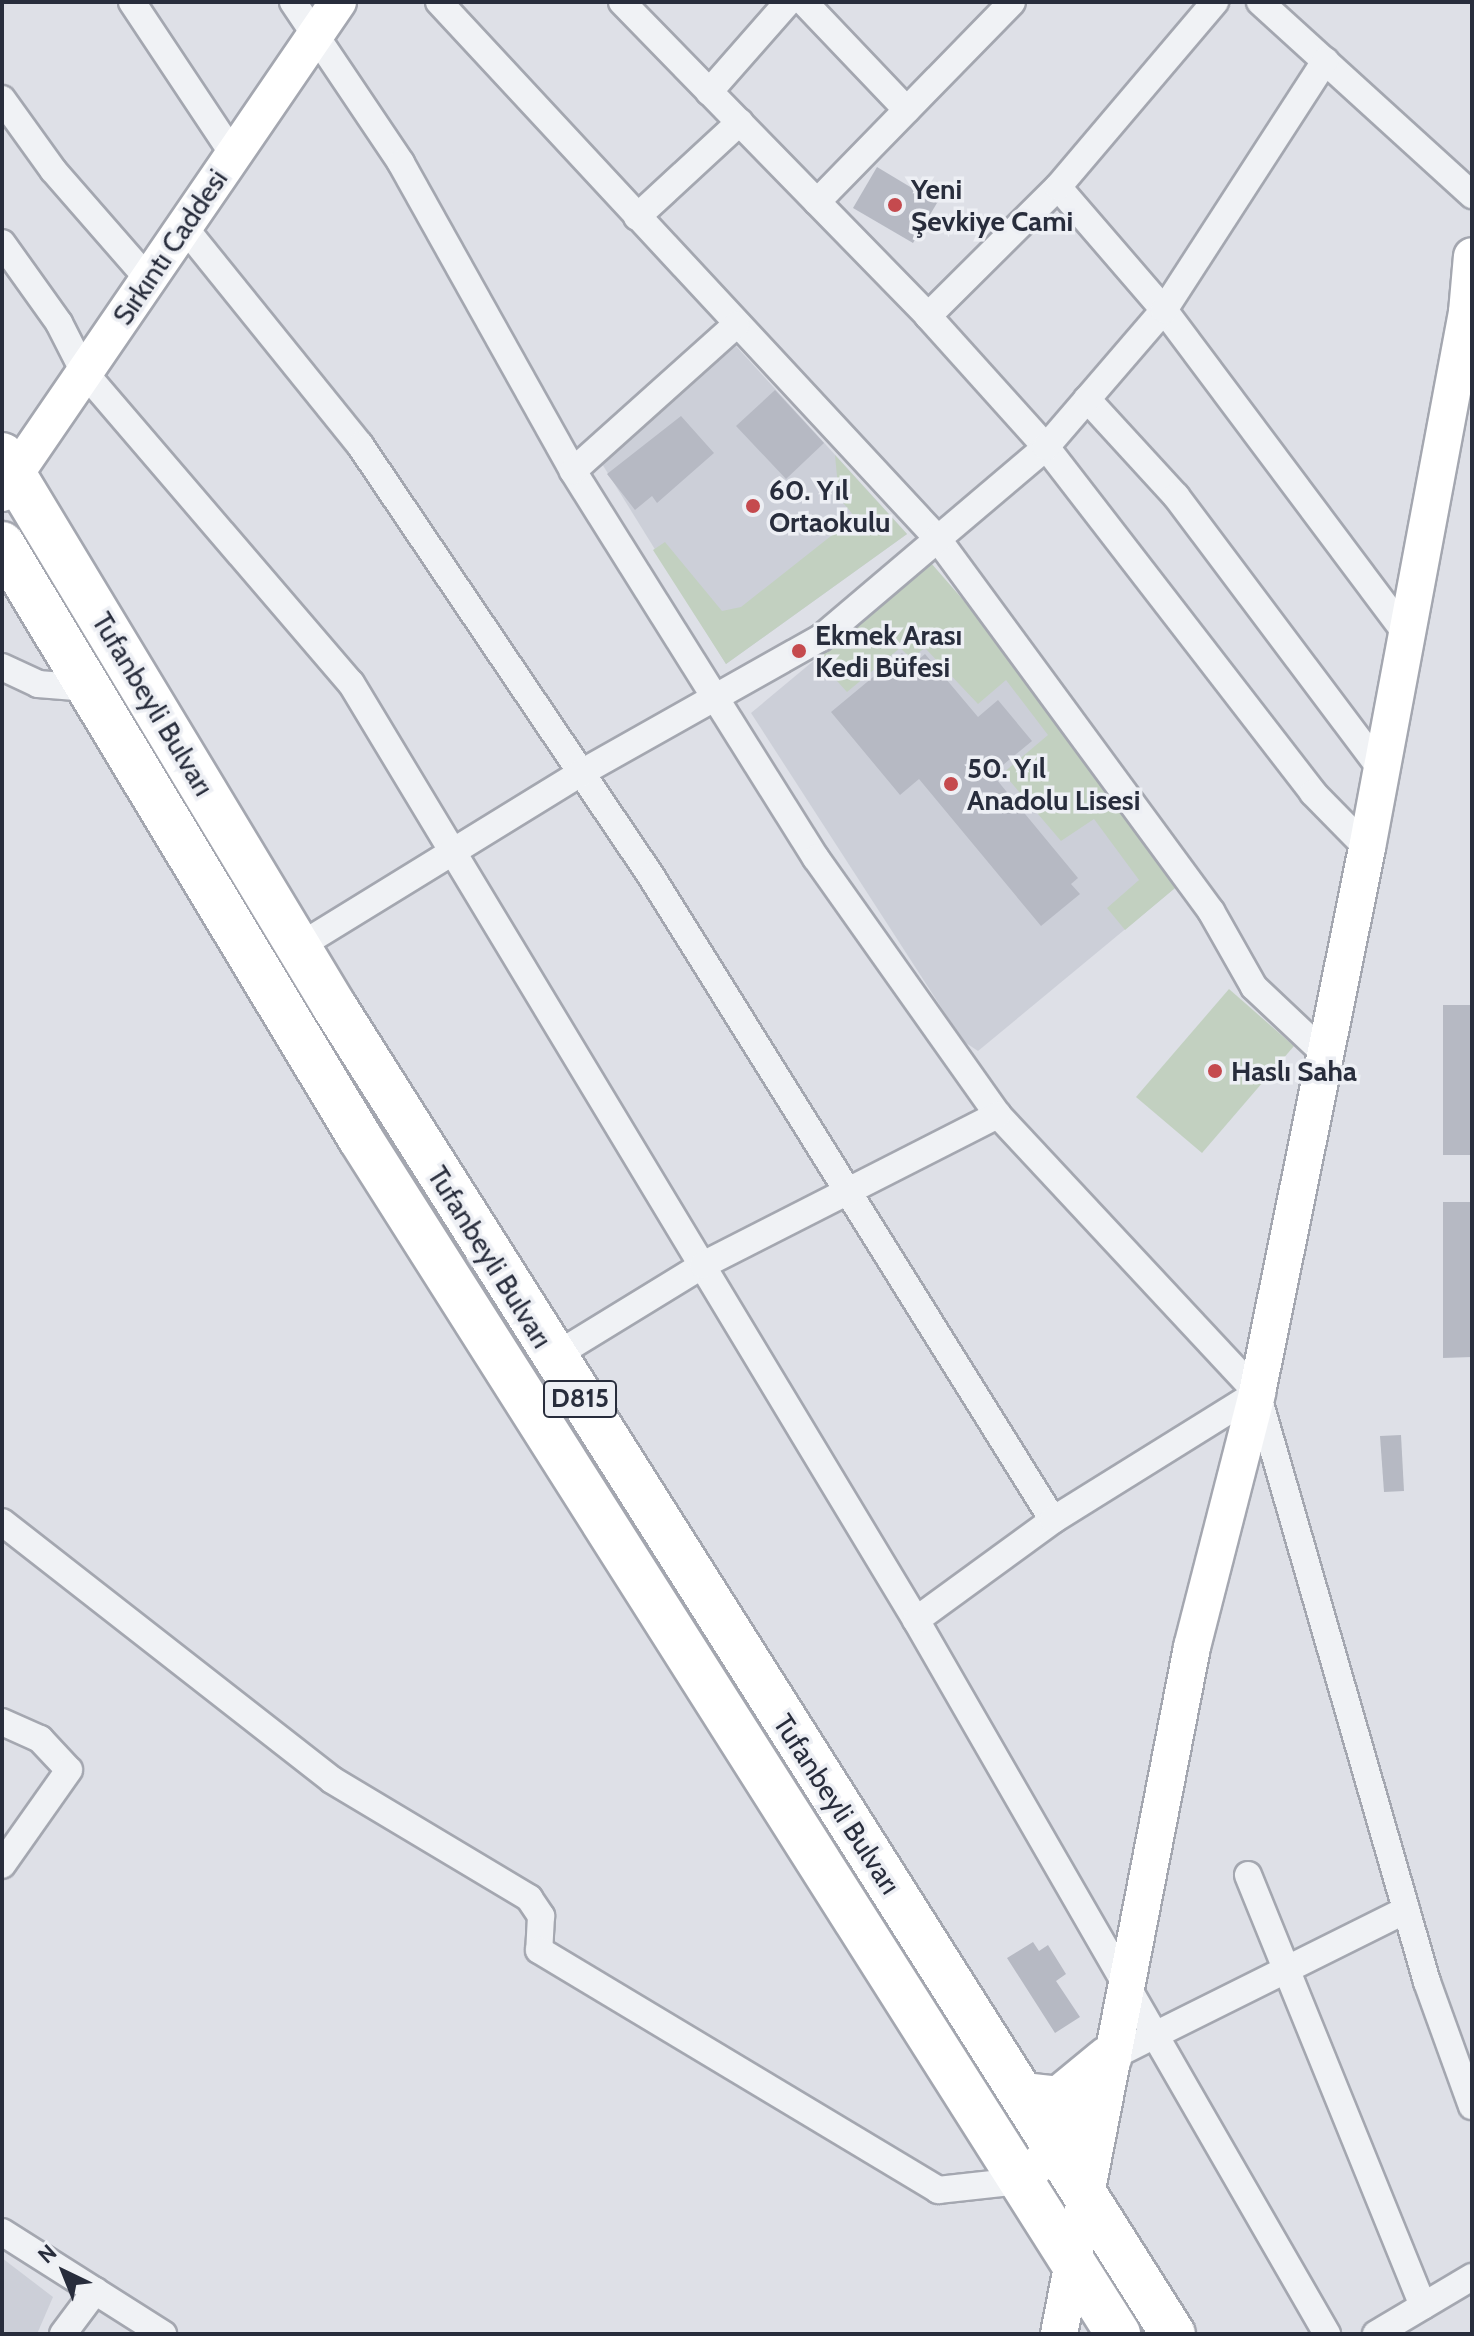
<!DOCTYPE html>
<html>
<head>
<meta charset="utf-8">
<style>
	body { margin:0 }
	#map { position:relative; width:1474px; height:2336px; overflow:hidden; background:#dee0e7; font-family:Cabin,sans-serif }
	div>[style] { position:absolute }
	.built>* { inset:0; background:#cccfd8 }
	.green>* { inset:0; background:#c2d0c0 }
	.building>* { inset:0; background:#b6b9c3 }
	.roads { filter:drop-shadow(2px 0 #a4a7b0) drop-shadow(-2px 0 #a4a7b0) drop-shadow(0 2px #a4a7b0) drop-shadow(0 -2px #a4a7b0) }
	.street>* { height:26px; margin:-13px; padding:0 13px; transform-origin:13px; border-radius:13px; background:#f0f2f5 }
	.secondary>* { height:36px; margin:-18px; padding:0 18px; transform-origin:18px; border-radius:18px; background:#fff }
	.highway>* { height:44px; margin:-22px; padding:0 22px; transform-origin:22px; border-radius:22px; background:#fff }
	.dots>* { width:22px; height:22px; translate:-50% -50%; box-sizing:border-box; border:4px solid #edeff4; border-radius:50% }
	span { translate:-50% -50%; white-space:nowrap; text-align:center; line-height:1.15; -webkit-text-stroke:7px #edeff4; paint-order:stroke }
	.shield-label span { padding:2px 6px; background:#edeff4; border:2px solid; border-radius:6px; -webkit-text-stroke-width:0 }
	.shield-label { font-size:26px; color:#282d3c; font-weight:700 }
	.poi-label { font-size:28px; color:#282d3c; font-weight:700 }
	.left { translate:0 -50%; text-align:left }
	.street-label { font-size:28px; color:#282d3c }
	.frame { position:absolute; inset:0; border:4px solid #282d3c; pointer-events:none }
	.north { position:absolute; left:24px; top:2232px; width:80px; height:80px; -webkit-text-stroke:6px #edeff4; paint-order:stroke; rotate:317deg; font-size:22px; font-weight:700; line-height:32px; text-align:center; color:#282d3c }
	.north::after { content:''; display:block; margin:auto; width:28px; height:36px; background:#282d3c; clip-path:polygon(50% 0,100% 100%,50% 72%,0 100%) }
</style>
</head>
<body>
<div id="map">
	<div class="built">
		<div style="clip-path:polygon(736px 346px,907px 534px,726px 664px,599px 459px)"></div>
		<div style="clip-path:polygon(931px 563px,1181px 883px,978px 1051px,963px 1041px,751px 713px)"></div>
		<div style="clip-path:polygon(2px 2258px,53px 2297px,37px 2334px,2px 2334px)"></div>
	</div>
	<div class="green">
		<div style="clip-path:polygon(835px 455px,907px 534px,726px 664px,653px 550px,665px 542px,722px 611px,741px 607px,855px 517px,839px 498px)"></div>
		<div style="clip-path:polygon(29px 543px,165px 771px,199px 816px,1025px 2134px,1015px 2139px,439px 1234px,22px 546px)"></div>
		<div style="clip-path:polygon(931px 563px,1020px 665px,1181px 883px,1125px 930px,1107px 908px,1139px 880px,1094px 819px,1061px 841px,1003px 773px,1048px 735px,1006px 680px,978px 704px,925px 648px,911px 658px,900px 648px,847px 692px,817px 659px)"></div>
		<div style="clip-path:polygon(1229px 989px,1294px 1046px,1202px 1153px,1136px 1097px)"></div>
	</div>
	<div class="building">
		<div style="clip-path:polygon(877px 167px,937px 203px,913px 243px,853px 208px)"></div>
		<div style="clip-path:polygon(775px 390px,824px 443px,786px 479px,736px 426px)"></div>
		<div style="clip-path:polygon(681px 416px,714px 453px,657px 503px,652px 496px,635px 510px,607px 474px)"></div>
		<div style="clip-path:polygon(902px 653px,912px 665px,925px 654px,978px 717px,998px 700px,1032px 741px,992px 774px,1078px 878px,1071px 884px,1080px 894px,1041px 926px,919px 779px,900px 795px,831px 712px)"></div>
		<div style="clip-path:polygon(1443px 1005px,1472px 1005px,1472px 1155px,1443px 1155px)"></div>
		<div style="clip-path:polygon(1443px 1202px,1472px 1202px,1472px 1357px,1443px 1358px)"></div>
		<div style="clip-path:polygon(1401px 1435px,1404px 1491px,1384px 1492px,1380px 1436px)"></div>
		<div style="clip-path:polygon(1033px 1942px,1039px 1951px,1048px 1945px,1066px 1974px,1056px 1981px,1080px 2017px,1055px 2033px,1007px 1958px)"></div>
	</div>
	<div class="roads">
		<div class="street">
			<div style="left:132px;top:2px;width:182px;rotate:56.4deg"></div>
			<div style="left:293px;top:2px;width:194px;rotate:56.1deg"></div>
			<div style="left:401px;top:163px;width:353px;rotate:60.8deg"></div>
			<div style="left:573px;top:471px;width:457px;rotate:57.9deg"></div>
			<div style="left:816px;top:858px;width:315px;rotate:54.7deg"></div>
			<div style="left:998px;top:1115px;width:380px;rotate:47deg"></div>
			<div style="left:1257px;top:1393px;width:613px;rotate:73.9deg"></div>
			<div style="left:1427px;top:1982px;width:132px;rotate:70.1deg"></div>
			<div style="left:439px;top:2px;width:732px;rotate:47.1deg"></div>
			<div style="left:937px;top:538px;width:463px;rotate:53.7deg"></div>
			<div style="left:1211px;top:911px;width:87px;rotate:60.5deg"></div>
			<div style="left:1254px;top:987px;width:96px;rotate:43.3deg"></div>
			<div style="left:622px;top:2px;width:438px;rotate:45.7deg"></div>
			<div style="left:928px;top:316px;width:176px;rotate:48deg"></div>
			<div style="left:1046px;top:447px;width:437px;rotate:52.3deg"></div>
			<div style="left:1313px;top:793px;width:77px;rotate:45.5deg"></div>
			<div style="left:804px;top:2px;width:149px;rotate:46.4deg"></div>
			<div style="left:1260px;top:2px;width:287px;rotate:42.3deg"></div>
			<div style="left:709px;top:92px;width:120px;rotate:-48.7deg"></div>
			<div style="left:2px;top:99px;width:87px;rotate:54.3deg"></div>
			<div style="left:53px;top:170px;width:145px;rotate:48.9deg"></div>
			<div style="left:1058px;top:187px;width:162px;rotate:49.2deg"></div>
			<div style="left:1164px;top:310px;width:406px;rotate:53.2deg"></div>
			<div style="left:817px;top:202px;width:279px;rotate:-45.7deg"></div>
			<div style="left:637px;top:217px;width:140px;rotate:-42.7deg"></div>
			<div style="left:184px;top:227px;width:280px;rotate:51.1deg"></div>
			<div style="left:360px;top:445px;width:520px;rotate:55.97deg"></div>
			<div style="left:651px;top:876px;width:759px;rotate:58.03deg"></div>
			<div style="left:2px;top:243px;width:98px;rotate:54.5deg"></div>
			<div style="left:59px;top:323px;width:55px;rotate:63deg"></div>
			<div style="left:84px;top:372px;width:410px;rotate:49.4deg"></div>
			<div style="left:351px;top:683px;width:1094px;rotate:58.91deg"></div>
			<div style="left:916px;top:1620px;width:824px;rotate:60.07deg"></div>
			<div style="left:928px;top:316px;width:183px;rotate:-44.8deg"></div>
			<div style="left:1058px;top:187px;width:243px;rotate:-49.7deg"></div>
			<div style="left:1087px;top:399px;width:132px;rotate:47.5deg"></div>
			<div style="left:1176px;top:496px;width:343px;rotate:53.1deg"></div>
			<div style="left:573px;top:471px;width:219px;rotate:-41.9deg"></div>
			<div style="left:2px;top:667px;width:40px;rotate:25deg"></div>
			<div style="left:38px;top:684px;width:50px;rotate:4.6deg"></div>
			<div style="left:298px;top:947px;width:332px;rotate:-31.6deg"></div>
			<div style="left:581px;top:773px;width:275px;rotate:-29.4deg"></div>
			<div style="left:821px;top:638px;width:295px;rotate:-40.3deg"></div>
			<div style="left:1046px;top:447px;width:181px;rotate:-49.3deg"></div>
			<div style="left:1164px;top:310px;width:297px;rotate:-57.1deg"></div>
			<div style="left:553px;top:1357px;width:176px;rotate:-31.5deg"></div>
			<div style="left:703px;top:1265px;width:331px;rotate:-27deg"></div>
			<div style="left:2px;top:1522px;width:419px;rotate:38deg"></div>
			<div style="left:332px;top:1780px;width:230px;rotate:30.9deg"></div>
			<div style="left:529px;top:1898px;width:22px;rotate:56deg"></div>
			<div style="left:541px;top:1916px;width:34px;rotate:93deg"></div>
			<div style="left:539px;top:1950px;width:466px;rotate:31deg"></div>
			<div style="left:938px;top:2190px;width:82px;rotate:-6.3deg"></div>
			<div style="left:916px;top:1620px;width:170px;rotate:-36.1deg"></div>
			<div style="left:1053px;top:1520px;width:240px;rotate:-31.9deg"></div>
			<div style="left:2px;top:1722px;width:42px;rotate:24.1deg"></div>
			<div style="left:40px;top:1739px;width:42px;rotate:46.9deg"></div>
			<div style="left:69px;top:1770px;width:116px;rotate:125.2deg"></div>
			<div style="left:1248px;top:1875px;width:465px;rotate:67.9deg"></div>
			<div style="left:1109px;top:2058px;width:332px;rotate:-26.5deg"></div>
			<div style="left:2px;top:2232px;width:191px;rotate:32.4deg"></div>
			<div style="left:63px;top:2334px;width:54px;rotate:-53.3deg"></div>
			<div style="left:1376px;top:2334px;width:112px;rotate:-30.7deg"></div>
		</div>
		<div class="secondary">
			<div style="left:2px;top:493px;width:595px;rotate:-55.62deg"></div>
			<div style="left:1020px;top:2181px;width:49px;rotate:-42.5deg"></div>
			<div style="left:1056px;top:2148px;width:87px;rotate:-59.6deg"></div>
			<div style="left:1059px;top:2334px;width:700px;rotate:-79.04deg"></div>
			<div style="left:1192px;top:1647px;width:262px;rotate:-75.6deg"></div>
			<div style="left:1257px;top:1393px;width:556px;rotate:-78.59deg"></div>
			<div style="left:1367px;top:848px;width:545px;rotate:-79.43deg"></div>
			<div style="left:1467px;top:312px;width:56px;rotate:-84.9deg"></div>
		</div>
		<div class="highway">
			<div style="left:2px;top:455px;width:643px;rotate:58.93deg"></div>
			<div style="left:334px;top:1006px;width:1571px;rotate:57.72deg"></div>
			<div style="left:2px;top:544px;width:694px;rotate:58.92deg"></div>
			<div style="left:360px;top:1138px;width:1416px;rotate:57.63deg"></div>
			<div style="left:1023px;top:2095px;width:36px;rotate:6deg"></div>
			<div style="left:1059px;top:2099px;width:65px;rotate:-39.4deg"></div>
		</div>
	</div>
	<div class="dots">
		<div style="left:895px;top:205px;background:#c54a4e"></div>
		<div style="left:753px;top:506px;background:#c54a4e"></div>
		<div style="left:799px;top:651px;background:#c54a4e"></div>
		<div style="left:951px;top:784px;background:#c54a4e"></div>
		<div style="left:1215px;top:1071px;background:#c54a4e"></div>
	</div>
	<div class="shield-label">
		<span style="left:580px;top:1399px">D815</span>
	</div>
	<div class="poi-label">
		<span class="left" style="left:911px;top:205px">Yeni<br>Şevkiye Cami</span>
		<span class="left" style="left:769px;top:506px">60. Yıl<br>Ortaokulu</span>
		<span class="left" style="left:815px;top:651px">Ekmek Arası<br>Kedi Büfesi</span>
		<span class="left" style="left:967px;top:784px">50. Yıl<br>Anadolu Lisesi</span>
		<span class="left" style="left:1231px;top:1071px">Haslı Saha</span>
	</div>
	<div class="street-label">
		<span style="left:170px;top:247px;rotate:-56deg">Sırkıntı Caddesi</span>
		<span style="left:153px;top:704px;rotate:59deg">Tufanbeyli Bulvarı</span>
		<span style="left:490px;top:1257px;rotate:58deg">Tufanbeyli Bulvarı</span>
		<span style="left:837px;top:1804px;rotate:57deg">Tufanbeyli Bulvarı</span>
	</div>
	<div class="frame"></div>
	<div class="north">N</div>
</div>
</body>
</html>
